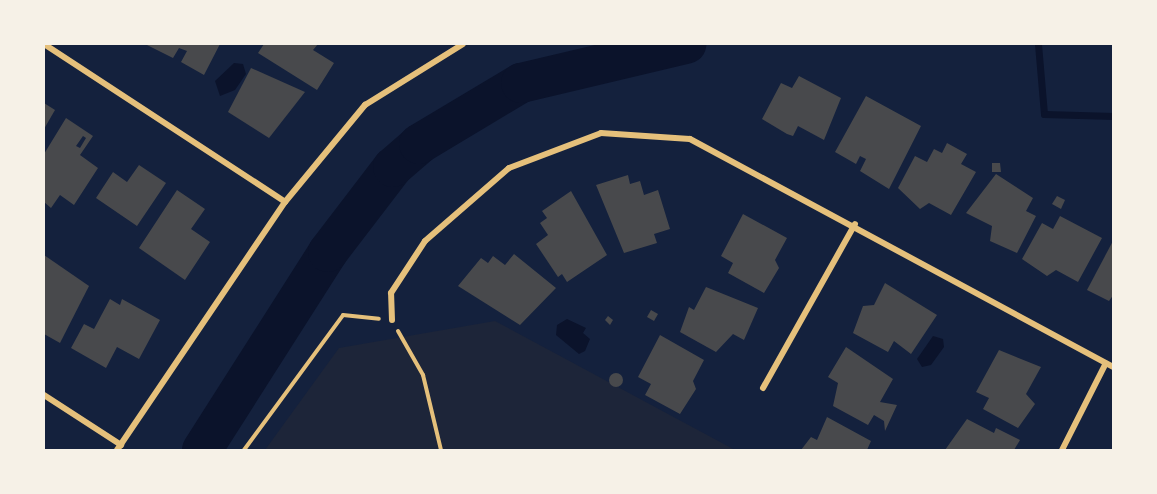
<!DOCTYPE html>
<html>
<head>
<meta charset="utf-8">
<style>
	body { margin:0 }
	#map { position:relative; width:1157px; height:494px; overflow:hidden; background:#14213d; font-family:"Alegreya Sans",sans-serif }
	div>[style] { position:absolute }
	.green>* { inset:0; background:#1d2539 }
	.water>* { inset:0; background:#0b132b }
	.stream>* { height:7px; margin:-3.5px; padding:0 3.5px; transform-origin:3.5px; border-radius:3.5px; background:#0b132b }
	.river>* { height:40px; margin:-20px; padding:0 20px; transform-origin:20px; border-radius:20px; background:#0b132b }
	.building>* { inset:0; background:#48494c }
	.round { border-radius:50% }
	.path>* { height:4px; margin:-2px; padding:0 2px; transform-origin:2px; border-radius:2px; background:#e5c07b }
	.minor>* { height:6px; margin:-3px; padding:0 3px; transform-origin:3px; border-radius:3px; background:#e5c07b }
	span { translate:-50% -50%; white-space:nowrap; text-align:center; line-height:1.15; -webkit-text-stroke:5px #f6f1e7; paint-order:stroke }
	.frame { position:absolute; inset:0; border:45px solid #f6f1e7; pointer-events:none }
</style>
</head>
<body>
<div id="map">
	<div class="green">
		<div style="clip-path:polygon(495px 321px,735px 450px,265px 450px,339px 348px)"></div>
	</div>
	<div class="water">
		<div style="clip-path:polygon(234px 63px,243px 64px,246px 74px,235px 90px,220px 96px,215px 81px)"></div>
		<div style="clip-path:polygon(567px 319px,586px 328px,583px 333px,590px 339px,585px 351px,579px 354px,556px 335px,557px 325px)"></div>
		<div style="clip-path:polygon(933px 336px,943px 339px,944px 347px,931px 365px,922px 367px,917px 359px)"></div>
	</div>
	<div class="stream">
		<div style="left:1038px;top:44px;width:70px;rotate:85.1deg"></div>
		<div style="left:1044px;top:114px;width:70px;rotate:1.6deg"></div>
	</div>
	<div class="river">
		<div style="left:202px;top:450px;width:235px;rotate:-57.5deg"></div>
		<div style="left:328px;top:252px;width:107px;rotate:-52.6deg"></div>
		<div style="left:393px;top:167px;width:35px;rotate:-41deg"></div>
		<div style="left:419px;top:144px;width:119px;rotate:-30.9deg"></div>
		<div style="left:521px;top:83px;width:170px;rotate:-13.3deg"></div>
	</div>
	<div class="building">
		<div style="clip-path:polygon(145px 44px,220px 44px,204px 75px,181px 62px,187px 51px,179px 48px,173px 58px)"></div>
		<div style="clip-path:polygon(264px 44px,318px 44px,313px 50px,334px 63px,317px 90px,258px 53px)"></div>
		<div style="clip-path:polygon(251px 68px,305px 92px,269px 138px,228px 112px)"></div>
		<div style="clip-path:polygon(799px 76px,841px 98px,824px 140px,798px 126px,793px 136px,787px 134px,762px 119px,781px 83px,792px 88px)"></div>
		<div style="clip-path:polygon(866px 96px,921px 126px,889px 189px,860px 171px,866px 159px,860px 156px,856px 164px,835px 152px)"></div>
		<div style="clip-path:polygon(44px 103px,55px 110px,44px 129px)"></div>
		<div style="clip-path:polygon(evenodd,66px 118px,93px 136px,80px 155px,98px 168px,74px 205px,60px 195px,51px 208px,44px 202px,44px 154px,66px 118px,83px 136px,86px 138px,80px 148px,76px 146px,83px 136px)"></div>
		<div style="clip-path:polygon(947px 143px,967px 154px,961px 164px,976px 172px,951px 215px,929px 203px,920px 209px,898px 188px,915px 156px,927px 162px,934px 149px,942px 153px)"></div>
		<div style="clip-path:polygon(992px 163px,1000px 163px,1001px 172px,992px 172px)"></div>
		<div style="clip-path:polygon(139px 165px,166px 183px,137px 226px,96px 198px,113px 172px,127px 182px)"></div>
		<div style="clip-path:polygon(996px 174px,1033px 198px,1026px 211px,1036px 216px,1017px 253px,990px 241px,992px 226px,966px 213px)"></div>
		<div style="clip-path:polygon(628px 175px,630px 184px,640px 181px,644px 195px,658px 190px,670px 229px,654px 234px,657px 243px,624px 253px,596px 185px)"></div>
		<div style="clip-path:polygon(177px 190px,205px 209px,191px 229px,210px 242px,185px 280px,139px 248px)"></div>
		<div style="clip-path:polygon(571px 191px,607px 255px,567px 282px,562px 274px,558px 277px,536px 244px,548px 235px,540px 223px,547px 218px,542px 211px)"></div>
		<div style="clip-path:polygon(1057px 196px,1065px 200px,1061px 209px,1052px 204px)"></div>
		<div style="clip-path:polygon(743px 214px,787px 238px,775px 260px,779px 268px,764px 293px,728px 273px,733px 263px,721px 256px)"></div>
		<div style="clip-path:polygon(1060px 216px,1102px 238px,1078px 282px,1056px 270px,1047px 276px,1022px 259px,1042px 223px,1053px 229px)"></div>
		<div style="clip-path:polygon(1114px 239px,1114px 294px,1109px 301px,1087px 290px)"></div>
		<div style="clip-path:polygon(514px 254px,556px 288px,520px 325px,458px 286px,481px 258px,488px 263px,493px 256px,505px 265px)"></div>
		<div style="clip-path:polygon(44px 255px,89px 286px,60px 343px,44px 334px)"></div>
		<div style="clip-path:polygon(885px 283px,937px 315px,911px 354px,894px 341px,888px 352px,853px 333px,863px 306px,874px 305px)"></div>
		<div style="clip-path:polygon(706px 287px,758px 308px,744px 340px,733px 334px,716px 352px,680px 332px,689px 307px,694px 310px)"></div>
		<div style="clip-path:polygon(110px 299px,120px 305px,122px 299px,160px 320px,139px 359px,117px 347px,106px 368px,71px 348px,84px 324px,94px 329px)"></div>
		<div style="clip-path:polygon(651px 310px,658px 314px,654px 321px,647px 317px)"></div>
		<div style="clip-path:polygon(608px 316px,613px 320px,610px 325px,605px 320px)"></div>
		<div style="clip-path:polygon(660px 335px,704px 360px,693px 381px,696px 389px,680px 414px,645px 395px,651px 384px,638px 377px)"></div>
		<div style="clip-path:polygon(846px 347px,893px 379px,880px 402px,897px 405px,885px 431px,884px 421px,874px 415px,868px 425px,833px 406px,838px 383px,828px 377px)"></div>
		<div style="clip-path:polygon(999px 350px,1041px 367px,1026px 394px,1035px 404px,1018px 428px,983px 409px,989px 398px,976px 392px)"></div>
		<div class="round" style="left:609px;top:373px;width:14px;height:14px"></div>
		<div style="clip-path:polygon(827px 417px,871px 441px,867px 450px,801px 450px,811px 437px,817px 440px)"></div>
		<div style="clip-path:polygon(967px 419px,994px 433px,996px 428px,1020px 440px,1014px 450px,945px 450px)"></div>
	</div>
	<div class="path">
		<div style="left:398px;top:331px;width:51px;rotate:60.4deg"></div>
		<div style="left:423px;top:375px;width:77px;rotate:76.5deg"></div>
		<div style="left:244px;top:450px;width:167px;rotate:-53.7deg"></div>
		<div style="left:343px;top:315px;width:36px;rotate:6deg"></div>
	</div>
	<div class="minor">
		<div style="left:44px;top:44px;width:288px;rotate:33.2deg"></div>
		<div style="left:392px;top:320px;width:27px;rotate:-92deg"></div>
		<div style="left:391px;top:293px;width:62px;rotate:-56.8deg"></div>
		<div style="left:425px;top:241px;width:111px;rotate:-41deg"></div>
		<div style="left:509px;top:168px;width:98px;rotate:-20.8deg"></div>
		<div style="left:601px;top:133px;width:89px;rotate:3.9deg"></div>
		<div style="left:690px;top:139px;width:481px;rotate:28.3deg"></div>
		<div style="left:763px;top:388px;width:188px;rotate:-60.7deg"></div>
		<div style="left:44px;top:395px;width:92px;rotate:33deg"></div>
		<div style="left:117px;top:450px;width:300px;rotate:-55.9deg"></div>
		<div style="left:285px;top:202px;width:126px;rotate:-50.5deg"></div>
		<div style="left:365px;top:105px;width:115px;rotate:-31.9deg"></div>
		<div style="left:1062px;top:450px;width:97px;rotate:-63.2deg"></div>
	</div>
	<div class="frame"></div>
</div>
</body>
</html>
